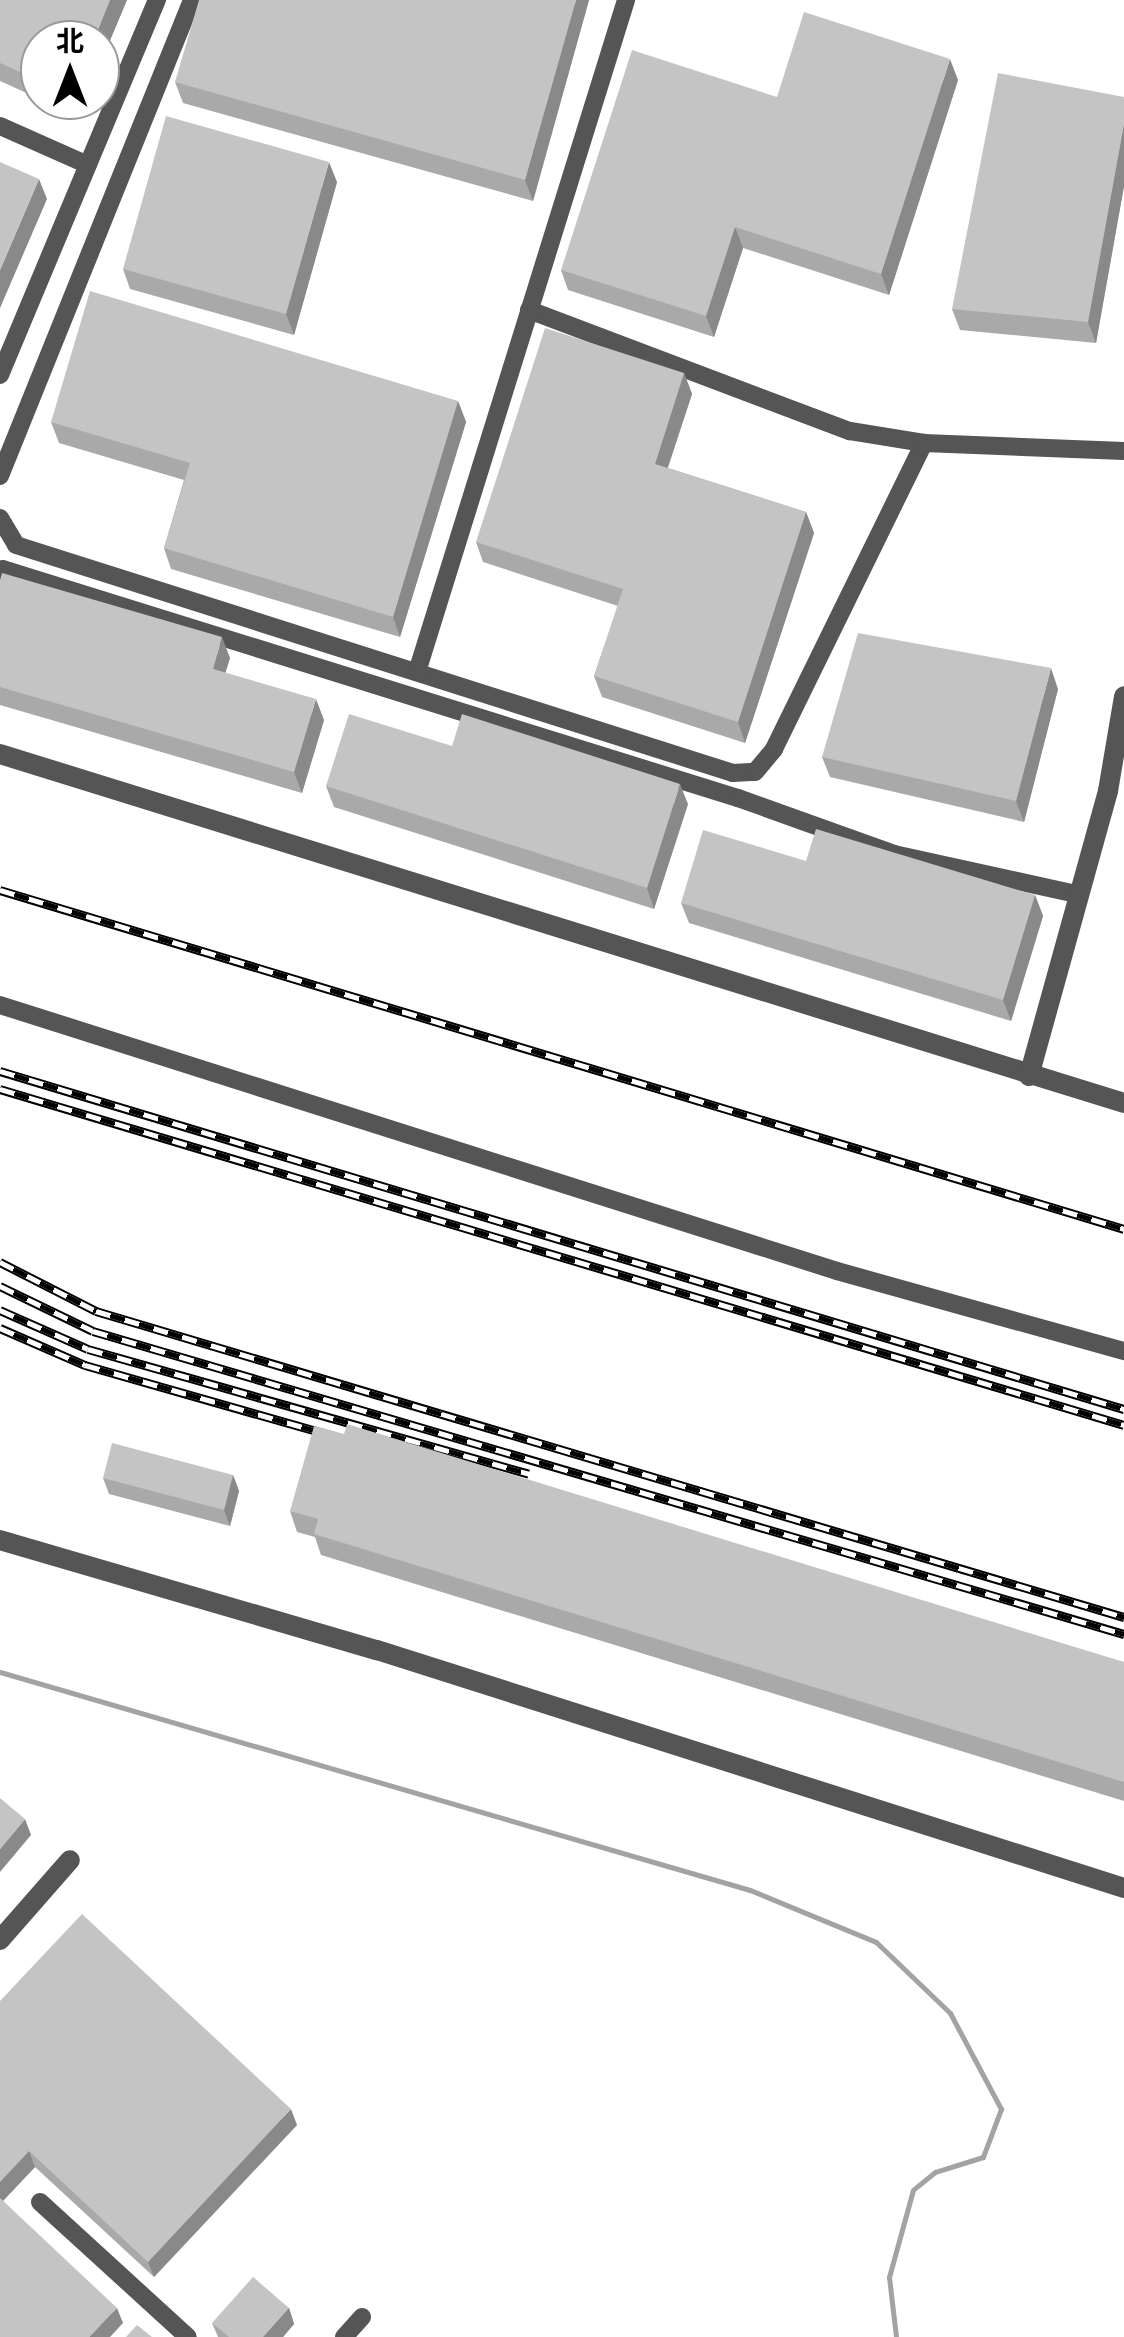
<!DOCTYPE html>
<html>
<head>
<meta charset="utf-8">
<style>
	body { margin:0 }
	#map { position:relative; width:1124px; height:2337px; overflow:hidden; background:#fff; font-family:Jost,"Noto Sans SC",sans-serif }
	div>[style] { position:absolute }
	.stream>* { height:5px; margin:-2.5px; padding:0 2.5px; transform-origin:2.5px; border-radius:2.5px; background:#a3a3a3 }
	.minor>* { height:18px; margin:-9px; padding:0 9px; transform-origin:9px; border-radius:9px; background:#555 }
	.tertiary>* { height:20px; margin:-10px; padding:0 10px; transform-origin:10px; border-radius:10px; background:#555 }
	.rail>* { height:9px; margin-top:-4.5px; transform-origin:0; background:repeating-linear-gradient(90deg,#fff 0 15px,#000 0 30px); box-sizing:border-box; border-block:2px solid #000 }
	.wall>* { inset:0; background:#a9a9a9 }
	.shaded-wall>* { inset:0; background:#898989 }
	.building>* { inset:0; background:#c4c4c4 }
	span { translate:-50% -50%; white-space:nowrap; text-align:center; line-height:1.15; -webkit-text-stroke:10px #fff; paint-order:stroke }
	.north { position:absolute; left:20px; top:20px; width:100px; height:100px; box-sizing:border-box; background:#fff; border:2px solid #999; border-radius:50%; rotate:0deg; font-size:28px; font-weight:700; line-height:40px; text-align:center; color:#000 }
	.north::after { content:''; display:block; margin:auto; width:35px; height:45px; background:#000; clip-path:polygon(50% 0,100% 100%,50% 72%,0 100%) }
</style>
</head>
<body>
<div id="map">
	<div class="stream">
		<div style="left:0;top:1672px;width:781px;rotate:16.21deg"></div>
		<div style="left:750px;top:1890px;width:136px;rotate:22.4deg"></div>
		<div style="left:876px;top:1942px;width:103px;rotate:43.8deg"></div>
		<div style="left:950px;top:2013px;width:109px;rotate:62deg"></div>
		<div style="left:1001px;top:2109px;width:51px;rotate:110.6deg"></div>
		<div style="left:983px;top:2157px;width:50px;rotate:162.6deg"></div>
		<div style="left:935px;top:2172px;width:28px;rotate:141deg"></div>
		<div style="left:913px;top:2190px;width:90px;rotate:105.4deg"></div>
		<div style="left:889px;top:2277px;width:60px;rotate:83.3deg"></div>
	</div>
	<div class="minor">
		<div style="left:0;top:126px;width:96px;rotate:23.9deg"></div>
		<div style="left:529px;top:310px;width:343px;rotate:20.7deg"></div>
		<div style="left:850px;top:431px;width:75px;rotate:9.2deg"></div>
		<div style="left:0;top:375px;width:407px;rotate:-67.3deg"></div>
		<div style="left:0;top:476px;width:513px;rotate:-68.03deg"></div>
		<div style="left:0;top:518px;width:31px;rotate:59deg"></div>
		<div style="left:16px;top:545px;width:752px;rotate:17.64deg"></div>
		<div style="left:733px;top:773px;width:22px;rotate:-3deg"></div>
		<div style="left:755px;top:772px;width:30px;rotate:-50deg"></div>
		<div style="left:774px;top:749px;width:341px;rotate:-63.9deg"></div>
		<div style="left:924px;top:443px;width:200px;rotate:2.3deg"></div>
		<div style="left:0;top:581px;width:12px;rotate:-76deg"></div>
		<div style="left:3px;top:569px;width:770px;rotate:17.31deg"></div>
		<div style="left:738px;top:798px;width:166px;rotate:19.7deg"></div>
		<div style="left:894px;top:854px;width:190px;rotate:12.4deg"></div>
		<div style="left:417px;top:672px;width:704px;rotate:-72.72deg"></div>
		<div style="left:0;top:1005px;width:878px;rotate:17.63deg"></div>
		<div style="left:837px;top:1271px;width:298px;rotate:15.6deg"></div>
		<div style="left:40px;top:2202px;width:200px;rotate:42.4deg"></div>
		<div style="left:344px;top:2337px;width:27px;rotate:-48deg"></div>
	</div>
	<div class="tertiary">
		<div style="left:0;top:754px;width:1177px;rotate:17.25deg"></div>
		<div style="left:1029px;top:1076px;width:296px;rotate:-74.5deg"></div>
		<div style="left:1108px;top:791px;width:96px;rotate:-80.4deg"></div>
		<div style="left:0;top:1540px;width:393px;rotate:16.3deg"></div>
		<div style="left:377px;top:1650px;width:784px;rotate:17.67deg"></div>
		<div style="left:0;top:1940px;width:106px;rotate:-48.8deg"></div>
	</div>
	<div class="rail">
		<div style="left:0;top:890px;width:1174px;rotate:16.78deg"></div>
		<div style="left:0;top:1071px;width:1174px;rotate:16.74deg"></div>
		<div style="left:0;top:1089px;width:1173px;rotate:16.64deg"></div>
		<div style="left:0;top:1262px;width:108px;rotate:27deg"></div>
		<div style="left:96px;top:1311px;width:1073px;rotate:16.58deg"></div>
		<div style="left:0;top:1286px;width:103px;rotate:25.8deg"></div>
		<div style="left:93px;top:1331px;width:1075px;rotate:16.38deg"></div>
		<div style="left:0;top:1310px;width:96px;rotate:23.9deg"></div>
		<div style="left:88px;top:1349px;width:458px;rotate:15.8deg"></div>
		<div style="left:0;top:1328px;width:93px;rotate:23.5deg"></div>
		<div style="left:85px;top:1365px;width:262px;rotate:15.9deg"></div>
	</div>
	<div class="wall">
		<div style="clip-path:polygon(0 0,127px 0,100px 64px,100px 40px,40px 40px,40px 99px,0 81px)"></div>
		<div style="clip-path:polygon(589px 0,533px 201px,183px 103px,175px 82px)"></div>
		<div style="clip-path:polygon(958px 80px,889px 295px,743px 248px,714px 337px,568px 290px,561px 270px,777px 97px)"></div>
		<div style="clip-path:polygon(1124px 97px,1124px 186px,1096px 343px,960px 330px,952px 309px)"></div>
		<div style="clip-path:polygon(43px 100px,85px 100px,78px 116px)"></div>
		<div style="clip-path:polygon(337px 182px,294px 335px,130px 289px,123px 269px)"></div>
		<div style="clip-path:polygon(684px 373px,692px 394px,668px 468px,806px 512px,814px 533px,745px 743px,602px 697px,594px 676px,618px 606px,483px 562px,476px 542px)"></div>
		<div style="clip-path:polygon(458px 401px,466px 422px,400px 637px,171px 569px,164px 548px,184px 480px,59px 443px,51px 422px)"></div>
		<div style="clip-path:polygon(0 580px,230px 658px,225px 673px,324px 720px,302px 793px,0 705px)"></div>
		<div style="clip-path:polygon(1058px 689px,1024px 822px,830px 777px,822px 757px)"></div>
		<div style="clip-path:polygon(326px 786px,688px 804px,654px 909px,334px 807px)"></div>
		<div style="clip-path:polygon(1035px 895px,1043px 916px,1011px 1021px,689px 923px,681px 903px)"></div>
		<div style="clip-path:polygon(233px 1475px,239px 1491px,230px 1526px,109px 1494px,103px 1478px)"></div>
		<div style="clip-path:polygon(290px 1511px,1124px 1662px,1124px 1801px,321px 1555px,315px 1537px,297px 1532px)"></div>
		<div style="clip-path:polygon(0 2001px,297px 2125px,154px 2277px,35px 2167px,3px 2201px,123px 2323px,0 2337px)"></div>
		<div style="clip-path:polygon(289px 2308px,294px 2324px,283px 2337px,218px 2337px,212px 2323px)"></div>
	</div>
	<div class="shaded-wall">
		<div style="clip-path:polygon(110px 0,127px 0,100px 64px,100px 40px,94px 40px)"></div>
		<div style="clip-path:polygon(576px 0,589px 0,533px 201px,525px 180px)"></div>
		<div style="clip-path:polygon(950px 59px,958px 80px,889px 295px,881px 274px)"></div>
		<div style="clip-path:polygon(73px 100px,85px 100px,78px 116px)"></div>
		<div style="clip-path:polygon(1124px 124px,1124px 186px,1096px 343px,1088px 322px)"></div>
		<div style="clip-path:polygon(329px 162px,337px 182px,294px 335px,286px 314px)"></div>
		<div style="clip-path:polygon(39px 179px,47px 199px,0 308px,0 270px)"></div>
		<div style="clip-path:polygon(735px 227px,743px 248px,714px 337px,706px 316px)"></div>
		<div style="clip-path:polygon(684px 373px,692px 394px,662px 484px,655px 464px)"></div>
		<div style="clip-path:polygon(458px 401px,466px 422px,400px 637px,393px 617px)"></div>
		<div style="clip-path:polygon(806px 512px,814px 533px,745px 743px,738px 722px)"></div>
		<div style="clip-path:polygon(222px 637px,230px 658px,220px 690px,213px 669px)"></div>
		<div style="clip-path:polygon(1051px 668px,1058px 689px,1024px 822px,1016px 801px)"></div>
		<div style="clip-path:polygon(316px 699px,324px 720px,302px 793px,294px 772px)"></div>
		<div style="clip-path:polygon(680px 784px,688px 804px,654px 909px,647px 888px)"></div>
		<div style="clip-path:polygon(1035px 895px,1043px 916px,1011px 1021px,1003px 1000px)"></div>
		<div style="clip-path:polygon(233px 1475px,239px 1491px,230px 1526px,224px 1510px)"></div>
		<div style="clip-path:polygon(25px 1819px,31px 1835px,0 1872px,0 1849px)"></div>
		<div style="clip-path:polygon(291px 2109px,297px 2125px,154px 2277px,148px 2262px)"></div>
		<div style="clip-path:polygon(29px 2151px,35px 2167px,0 2204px,0 2182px)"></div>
		<div style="clip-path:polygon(117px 2308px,123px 2323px,110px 2337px,89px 2337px)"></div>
		<div style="clip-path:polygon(289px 2308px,294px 2324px,283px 2337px,263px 2337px)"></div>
	</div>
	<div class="building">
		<div style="clip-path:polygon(0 0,110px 0,94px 40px,40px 40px,40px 81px,0 63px)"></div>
		<div style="clip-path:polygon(199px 0,576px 0,525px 180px,175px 82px)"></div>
		<div style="clip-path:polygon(804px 12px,950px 59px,881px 274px,735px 227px,706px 316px,561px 270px,632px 50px,777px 97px)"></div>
		<div style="clip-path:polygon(998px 73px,1124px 97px,1124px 124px,1088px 322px,952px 309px)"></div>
		<div style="clip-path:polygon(166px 116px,329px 162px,286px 314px,123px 269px)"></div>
		<div style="clip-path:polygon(0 162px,39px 179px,0 270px)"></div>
		<div style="clip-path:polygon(90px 291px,458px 401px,393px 617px,164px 548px,190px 463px,51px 422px)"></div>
		<div style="clip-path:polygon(545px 328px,684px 373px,655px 464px,806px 512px,738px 722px,594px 676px,623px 589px,476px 542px)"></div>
		<div style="clip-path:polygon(2px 573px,222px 637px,213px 669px,316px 699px,294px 772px,0 687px,0 580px)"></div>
		<div style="clip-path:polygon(858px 633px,1051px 668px,1016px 801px,822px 757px)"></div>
		<div style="clip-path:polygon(349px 714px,452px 746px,462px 714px,680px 784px,647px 888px,326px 786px)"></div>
		<div style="clip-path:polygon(816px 829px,1035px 895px,1003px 1000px,681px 903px,703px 830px,806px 861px)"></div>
		<div style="clip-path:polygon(347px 1424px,1124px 1662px,1124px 1782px,314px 1534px,318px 1519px,290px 1511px,314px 1426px,344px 1434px)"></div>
		<div style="clip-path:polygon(112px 1443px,233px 1475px,224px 1510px,103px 1478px)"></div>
		<div style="clip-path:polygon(0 1798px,25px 1819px,0 1849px)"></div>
		<div style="clip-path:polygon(82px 1914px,291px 2109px,148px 2262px,29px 2151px,0 2182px,0 2001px)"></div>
		<div style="clip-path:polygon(0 2198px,117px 2308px,89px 2337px,0 2337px)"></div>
		<div style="clip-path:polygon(253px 2277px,289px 2308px,263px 2337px,229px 2337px,212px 2323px)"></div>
		<div style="clip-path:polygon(137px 2325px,152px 2337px,126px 2337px)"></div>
	</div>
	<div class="north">北</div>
</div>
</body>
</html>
